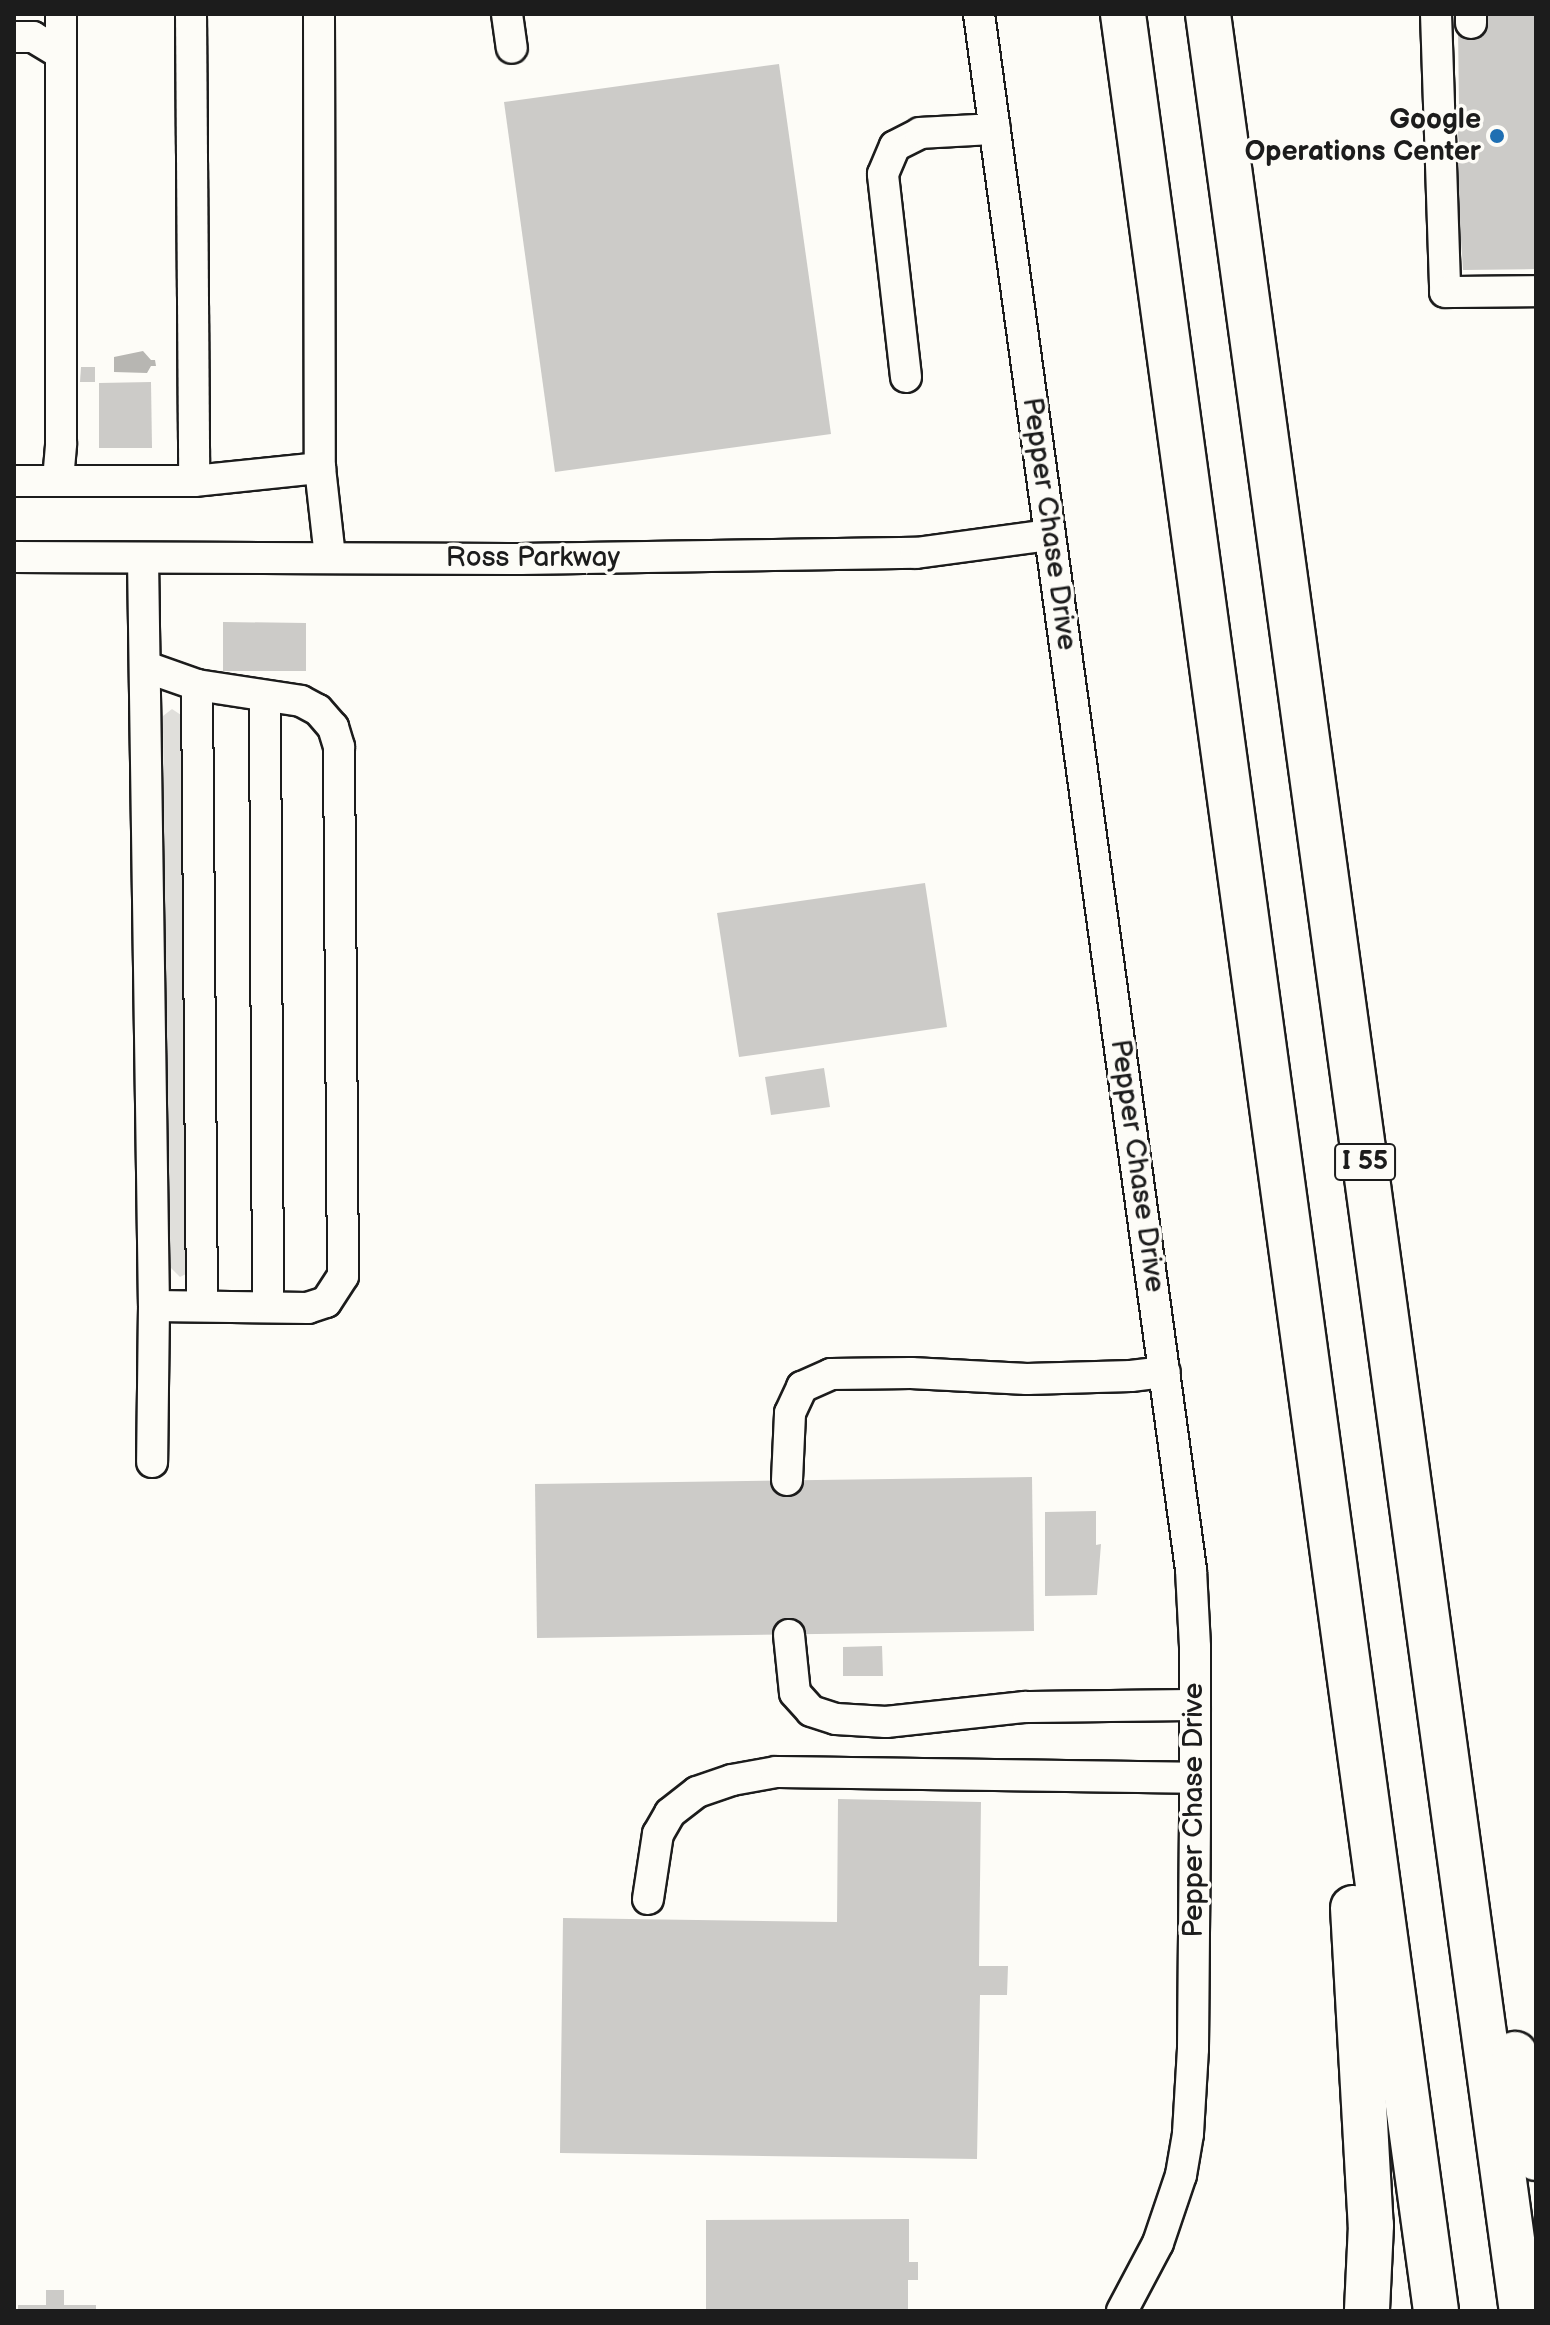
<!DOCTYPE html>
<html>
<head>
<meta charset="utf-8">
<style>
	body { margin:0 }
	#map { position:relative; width:1550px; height:2325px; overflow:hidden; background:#fdfcf7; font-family:"Balsamiq Sans",sans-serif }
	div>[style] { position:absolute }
	.green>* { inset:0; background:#e0dfdb }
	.water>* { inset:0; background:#b7b6b2 }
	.building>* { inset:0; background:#cccbc8 }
	.roads { filter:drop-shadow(2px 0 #1c1c1c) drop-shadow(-2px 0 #1c1c1c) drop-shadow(0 2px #1c1c1c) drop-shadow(0 -2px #1c1c1c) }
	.minor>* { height:30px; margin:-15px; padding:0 15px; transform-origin:15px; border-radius:15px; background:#fdfcf7 }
	.highway>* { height:44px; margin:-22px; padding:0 22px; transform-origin:22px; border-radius:22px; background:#fdfcf7 }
	.dots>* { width:22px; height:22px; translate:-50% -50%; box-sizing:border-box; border:4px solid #fdfcf7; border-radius:50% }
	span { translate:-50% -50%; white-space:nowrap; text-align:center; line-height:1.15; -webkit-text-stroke:7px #fdfcf7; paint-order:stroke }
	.shield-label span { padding:2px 6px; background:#fdfcf7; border:2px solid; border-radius:6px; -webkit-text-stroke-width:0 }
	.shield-label { font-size:26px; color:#1c1c1c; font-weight:700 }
	.poi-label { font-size:28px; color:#1c1c1c; font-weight:700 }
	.right { translate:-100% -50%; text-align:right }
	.street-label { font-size:28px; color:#1c1c1c }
	.frame { position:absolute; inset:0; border:16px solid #1c1c1c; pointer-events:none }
</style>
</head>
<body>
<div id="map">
	<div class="green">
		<div style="clip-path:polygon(172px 709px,184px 717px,190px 1272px,180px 1277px,168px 1265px,163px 716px)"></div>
	</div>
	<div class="water">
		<div style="clip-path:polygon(143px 351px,151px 360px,155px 360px,156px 366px,151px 366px,147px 373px,114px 372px,114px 357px)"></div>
	</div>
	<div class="building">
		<div style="clip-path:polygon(1484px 14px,1536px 14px,1536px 269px,1463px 270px,1456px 163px,1461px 162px,1455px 109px,1459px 108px,1458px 30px,1485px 29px)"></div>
		<div style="clip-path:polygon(779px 64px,831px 434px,555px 472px,504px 102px)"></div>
		<div style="clip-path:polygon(81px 367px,95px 367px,95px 382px,80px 382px)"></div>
		<div style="clip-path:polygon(151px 382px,152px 448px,99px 448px,99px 383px)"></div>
		<div style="clip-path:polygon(223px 622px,306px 623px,306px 671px,223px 671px)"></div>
		<div style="clip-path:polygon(925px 883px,947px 1027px,739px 1057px,717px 913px)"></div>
		<div style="clip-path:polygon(824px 1068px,830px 1107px,771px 1115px,765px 1077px)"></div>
		<div style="clip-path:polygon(1032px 1477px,1034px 1631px,537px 1638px,535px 1484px)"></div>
		<div style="clip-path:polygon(1096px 1511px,1096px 1545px,1101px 1544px,1097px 1595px,1045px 1596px,1045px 1512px)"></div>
		<div style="clip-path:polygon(882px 1646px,883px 1676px,843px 1676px,843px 1647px)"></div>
		<div style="clip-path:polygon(838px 1799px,981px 1802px,979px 1966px,1008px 1966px,1007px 1995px,980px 1995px,977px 2159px,560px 2153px,563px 1918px,837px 1922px)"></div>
		<div style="clip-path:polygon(909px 2219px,909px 2262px,918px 2262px,918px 2280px,908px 2280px,908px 2311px,706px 2311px,706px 2220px)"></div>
		<div style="clip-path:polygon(46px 2290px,64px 2290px,64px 2305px,96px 2305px,96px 2311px,18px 2311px,18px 2305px,46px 2305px)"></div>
	</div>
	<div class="roads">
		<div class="minor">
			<div style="left:191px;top:14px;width:467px;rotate:89.6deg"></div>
			<div style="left:319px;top:14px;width:454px;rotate:89.9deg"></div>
			<div style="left:320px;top:468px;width:90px;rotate:83.6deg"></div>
			<div style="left:507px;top:14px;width:34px;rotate:82deg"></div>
			<div style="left:979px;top:14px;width:1570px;rotate:82.24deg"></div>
			<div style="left:1191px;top:1570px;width:77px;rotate:87deg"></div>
			<div style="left:1195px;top:1647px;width:172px;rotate:90deg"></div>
			<div style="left:1195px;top:1819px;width:230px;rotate:90.5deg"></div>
			<div style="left:1193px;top:2049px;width:85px;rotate:93.4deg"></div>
			<div style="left:1188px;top:2134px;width:42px;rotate:99.7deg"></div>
			<div style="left:1181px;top:2175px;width:72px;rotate:108.7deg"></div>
			<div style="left:1158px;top:2243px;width:77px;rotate:117.9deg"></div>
			<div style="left:1436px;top:14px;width:278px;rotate:88.1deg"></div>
			<div style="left:1445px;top:292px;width:91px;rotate:-0.6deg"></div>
			<div style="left:1471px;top:14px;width:9px;rotate:90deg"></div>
			<div style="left:14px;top:37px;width:19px"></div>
			<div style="left:33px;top:37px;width:31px;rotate:31deg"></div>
			<div style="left:906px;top:377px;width:204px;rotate:-96.5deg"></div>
			<div style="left:883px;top:174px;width:30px;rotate:-67deg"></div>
			<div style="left:895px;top:146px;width:28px;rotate:-27deg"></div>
			<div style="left:920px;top:133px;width:75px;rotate:-3.1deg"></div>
			<div style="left:58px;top:480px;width:37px;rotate:-85deg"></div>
			<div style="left:61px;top:443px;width:429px;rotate:-90deg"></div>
			<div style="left:14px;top:481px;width:180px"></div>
			<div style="left:194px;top:481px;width:127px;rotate:-5.9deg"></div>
			<div style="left:14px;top:557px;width:506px;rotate:0.23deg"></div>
			<div style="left:520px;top:559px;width:396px;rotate:-0.9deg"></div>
			<div style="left:916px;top:553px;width:135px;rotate:-7.7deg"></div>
			<div style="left:143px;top:558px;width:748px;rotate:89.16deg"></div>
			<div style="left:154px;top:1306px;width:156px;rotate:90.7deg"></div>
			<div style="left:146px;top:667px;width:54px;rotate:19.4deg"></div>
			<div style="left:197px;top:685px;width:105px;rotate:8.7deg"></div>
			<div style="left:301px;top:701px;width:19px;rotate:28deg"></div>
			<div style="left:318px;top:710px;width:23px;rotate:49deg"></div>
			<div style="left:333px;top:727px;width:21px;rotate:73deg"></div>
			<div style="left:339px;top:747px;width:529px;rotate:89.57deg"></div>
			<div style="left:343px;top:1276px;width:31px;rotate:123deg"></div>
			<div style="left:326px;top:1302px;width:19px;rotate:162deg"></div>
			<div style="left:308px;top:1308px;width:154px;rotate:-179.3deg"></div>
			<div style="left:197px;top:685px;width:621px;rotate:89.54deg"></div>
			<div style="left:265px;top:696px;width:611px;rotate:89.72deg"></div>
			<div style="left:787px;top:1480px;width:67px;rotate:-87.4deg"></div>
			<div style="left:790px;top:1413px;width:29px;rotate:-65deg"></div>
			<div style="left:802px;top:1387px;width:32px;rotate:-24deg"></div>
			<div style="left:831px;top:1374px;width:80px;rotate:-0.7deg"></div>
			<div style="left:911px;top:1373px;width:116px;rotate:3deg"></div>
			<div style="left:1027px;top:1379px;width:104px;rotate:-1.7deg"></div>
			<div style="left:1131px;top:1376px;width:34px;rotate:-7deg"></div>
			<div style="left:789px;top:1635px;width:58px;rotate:84.1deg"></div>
			<div style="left:795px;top:1693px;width:24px;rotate:48deg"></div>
			<div style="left:811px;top:1711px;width:26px;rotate:18deg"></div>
			<div style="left:836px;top:1719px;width:50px;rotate:3.4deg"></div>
			<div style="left:886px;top:1722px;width:140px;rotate:-6.2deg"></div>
			<div style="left:1025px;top:1707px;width:170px;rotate:-0.7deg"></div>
			<div style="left:648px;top:1899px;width:66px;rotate:-81.3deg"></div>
			<div style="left:658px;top:1834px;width:24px;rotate:-60deg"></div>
			<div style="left:670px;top:1813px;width:34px;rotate:-38deg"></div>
			<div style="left:697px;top:1792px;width:37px;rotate:-19deg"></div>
			<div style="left:732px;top:1780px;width:45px;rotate:-10.3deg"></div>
			<div style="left:776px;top:1772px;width:419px;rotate:0.8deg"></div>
		</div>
		<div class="highway">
			<div style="left:1123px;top:14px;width:2318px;rotate:82.24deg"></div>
			<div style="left:1208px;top:14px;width:2318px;rotate:82.22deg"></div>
			<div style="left:1353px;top:1908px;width:318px;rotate:86.8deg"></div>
			<div style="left:1371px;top:2225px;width:86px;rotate:92.7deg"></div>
			<div style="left:1515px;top:2054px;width:106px;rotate:78.6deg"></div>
		</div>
	</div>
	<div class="dots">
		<div style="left:1497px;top:136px;background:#1f6fb2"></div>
	</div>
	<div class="shield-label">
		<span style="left:1365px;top:1162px">I 55</span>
	</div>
	<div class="poi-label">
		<span class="right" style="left:1481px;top:136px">Google<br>Operations Center</span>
	</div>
	<div class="street-label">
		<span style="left:1049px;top:524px;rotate:82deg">Pepper Chase Drive</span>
		<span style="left:533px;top:558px">Ross Parkway</span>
		<span style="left:1137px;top:1166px;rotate:82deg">Pepper Chase Drive</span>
		<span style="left:1194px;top:1810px;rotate:-90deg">Pepper Chase Drive</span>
	</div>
	<div class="frame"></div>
</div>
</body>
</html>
